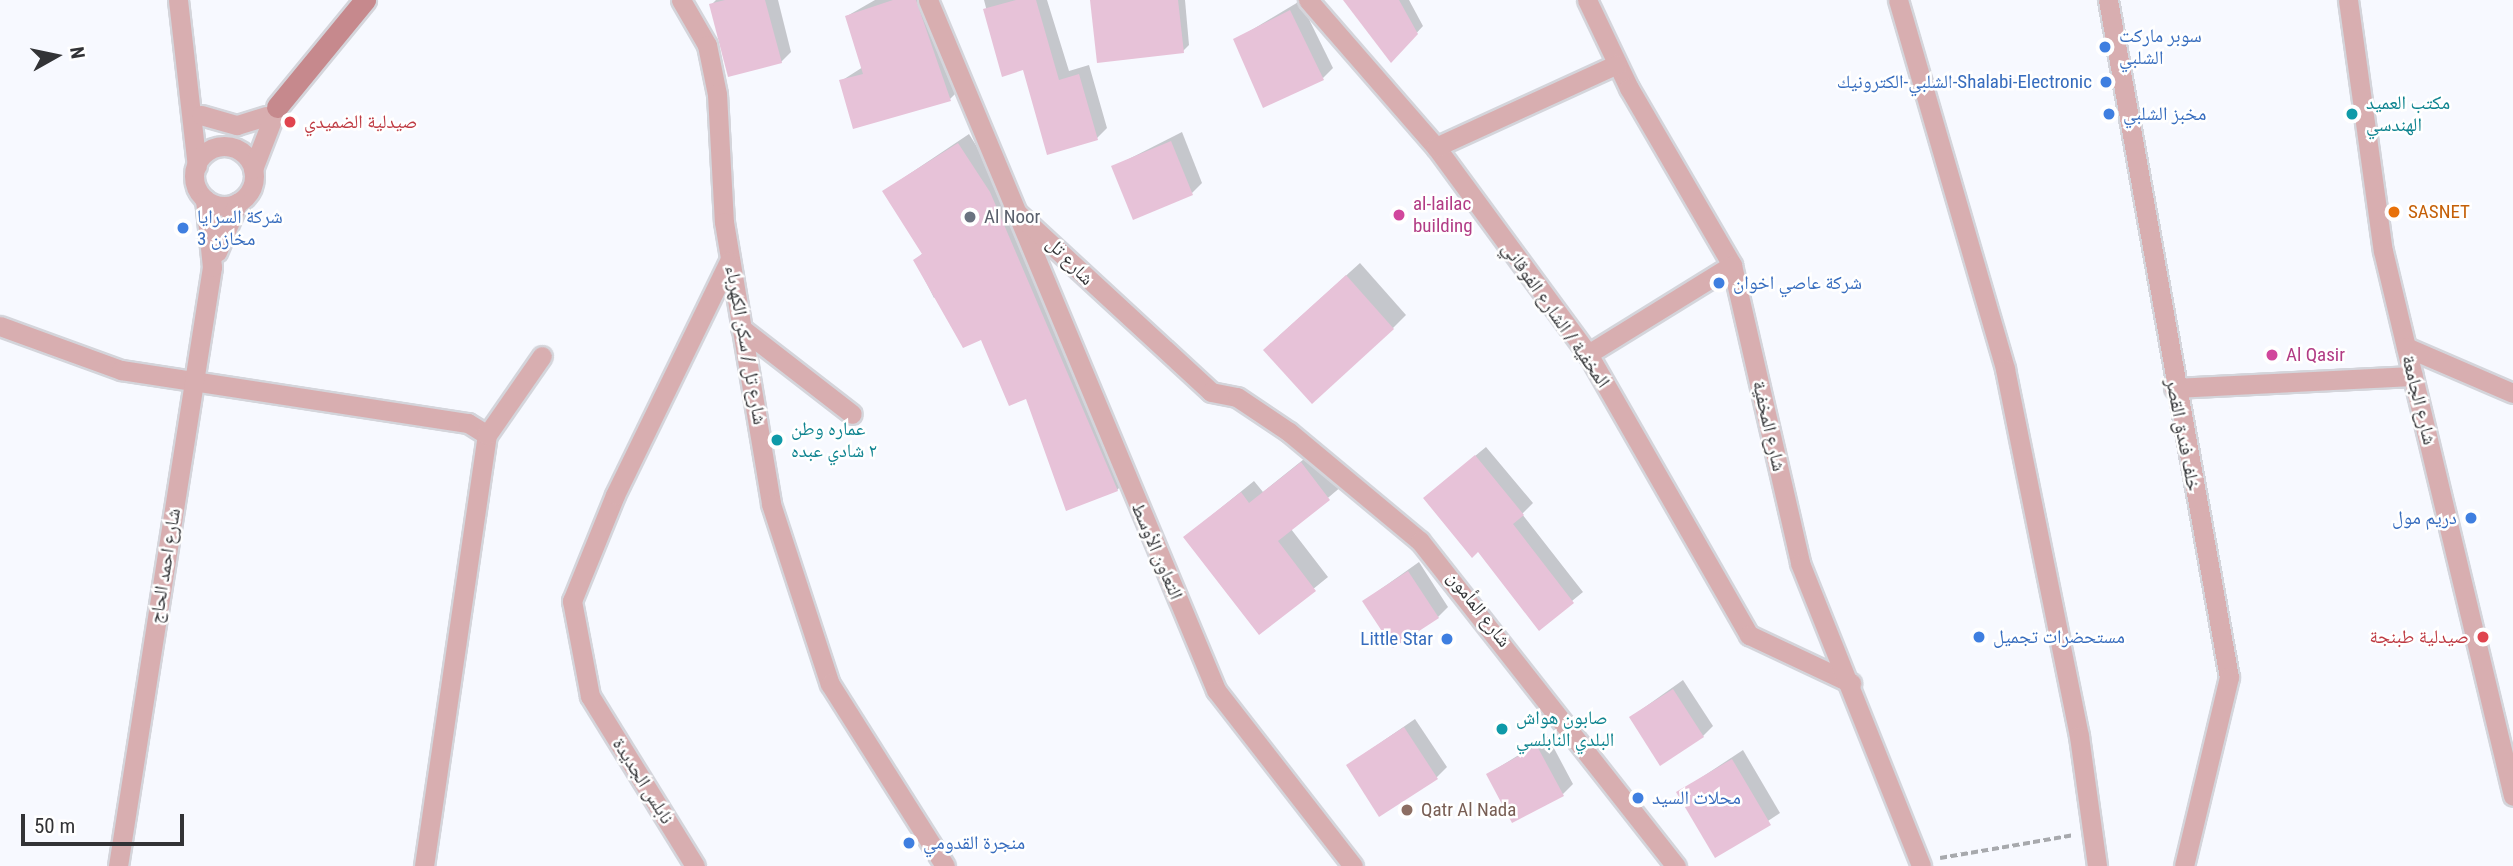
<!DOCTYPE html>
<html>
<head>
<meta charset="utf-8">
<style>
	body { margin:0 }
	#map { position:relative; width:2513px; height:866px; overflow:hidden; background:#f7f9ff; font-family:"Roboto Condensed","Noto Naskh Arabic",sans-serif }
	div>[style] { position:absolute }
	.shadow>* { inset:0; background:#0003 }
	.building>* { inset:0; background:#e7c2d8 }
	.path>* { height:3.5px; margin-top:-1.75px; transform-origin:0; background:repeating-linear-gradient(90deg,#a7a9ad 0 7px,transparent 0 10.5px) }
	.roads { filter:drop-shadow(2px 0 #d4d5db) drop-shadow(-2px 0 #d4d5db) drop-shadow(0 2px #d4d5db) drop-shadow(0 -2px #d4d5db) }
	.street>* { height:19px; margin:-9.5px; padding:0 9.5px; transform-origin:9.5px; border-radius:9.5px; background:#d8aeb0 }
	.street>.ring { margin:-9.5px; padding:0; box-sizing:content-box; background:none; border:19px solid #d8aeb0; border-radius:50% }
	.secondary>* { height:21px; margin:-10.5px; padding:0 10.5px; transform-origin:10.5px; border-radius:10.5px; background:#c6898d }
	.dots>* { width:19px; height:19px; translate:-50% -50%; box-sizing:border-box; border:4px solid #fff; border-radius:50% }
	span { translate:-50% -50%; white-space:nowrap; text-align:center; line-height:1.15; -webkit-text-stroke:5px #fff; paint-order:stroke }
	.shop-label { font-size:19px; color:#366cbe }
	.left { translate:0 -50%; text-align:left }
	.right { translate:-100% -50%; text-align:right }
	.culture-label { font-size:19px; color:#0d838f }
	.health-label { font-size:19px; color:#be3a42 }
	.hotel-label { font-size:19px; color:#b23c85 }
	.food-label { font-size:19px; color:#c56008 }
	.worship-label { font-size:19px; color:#5b616d }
	.street-label { font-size:19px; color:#323336 }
	.education-label { font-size:19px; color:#785e54 }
	.north { position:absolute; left:21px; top:21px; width:70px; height:70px; -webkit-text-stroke:5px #fff; paint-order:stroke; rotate:81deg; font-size:19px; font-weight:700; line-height:28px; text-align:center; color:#323336 }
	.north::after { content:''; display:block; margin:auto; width:24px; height:32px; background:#323336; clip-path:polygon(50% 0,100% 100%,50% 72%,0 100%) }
	.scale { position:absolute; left:21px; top:814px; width:163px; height:32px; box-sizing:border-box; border:4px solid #323336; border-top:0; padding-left:9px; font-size:21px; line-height:24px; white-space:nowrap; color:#323336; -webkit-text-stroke:5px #fff; paint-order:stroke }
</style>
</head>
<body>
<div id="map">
	<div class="shadow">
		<div style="clip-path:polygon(716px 0,778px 0,791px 52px,781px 62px,711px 5px)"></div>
		<div style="clip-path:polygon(875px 0,933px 0,960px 89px,950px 99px,841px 81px,863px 67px,847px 16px)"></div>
		<div style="clip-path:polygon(984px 0,1047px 0,1069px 71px,1089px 65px,1107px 128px,1097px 138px,1024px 68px,1003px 74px)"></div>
		<div style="clip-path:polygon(1092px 0,1185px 0,1189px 45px,1183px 51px)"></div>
		<div style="clip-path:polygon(1346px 0,1409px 0,1423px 26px,1391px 61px)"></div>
		<div style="clip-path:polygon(1300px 1px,1333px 68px,1323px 78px,1235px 40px)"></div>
		<div style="clip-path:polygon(1182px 132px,1202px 183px,1192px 193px,1113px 167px)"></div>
		<div style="clip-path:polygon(969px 134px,999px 182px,1127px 480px,1117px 490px,1027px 396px,982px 338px,938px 295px,934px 298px,915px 260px,923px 253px,884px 191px)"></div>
		<div style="clip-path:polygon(1360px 263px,1406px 315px,1393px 328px,1279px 336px)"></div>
		<div style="clip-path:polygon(1486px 447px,1533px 503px,1522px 514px,1583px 592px,1539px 628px,1436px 488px)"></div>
		<div style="clip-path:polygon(1314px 451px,1342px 486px,1291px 529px,1328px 577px,1259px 633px,1185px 537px,1254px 481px,1263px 492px)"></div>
		<div style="clip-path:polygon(1419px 562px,1448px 607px,1438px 617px,1364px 601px)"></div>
		<div style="clip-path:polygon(1683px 680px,1713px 726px,1703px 736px,1631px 717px)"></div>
		<div style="clip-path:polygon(1415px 719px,1447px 767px,1436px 778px,1348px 765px)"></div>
		<div style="clip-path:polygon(1548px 737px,1573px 784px,1563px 794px,1488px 774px)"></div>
		<div style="clip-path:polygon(1743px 750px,1780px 813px,1715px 856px,1678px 793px)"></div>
	</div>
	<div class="building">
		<div style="clip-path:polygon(725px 0,765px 0,782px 63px,728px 77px,709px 4px)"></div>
		<div style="clip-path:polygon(893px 0,916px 0,951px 101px,853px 129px,839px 80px,863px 74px,845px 16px)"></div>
		<div style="clip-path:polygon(1016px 0,1036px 0,1059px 80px,1079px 74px,1098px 140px,1047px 155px,1023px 70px,1002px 77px,983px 9px)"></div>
		<div style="clip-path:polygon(1090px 0,1178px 0,1184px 53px,1097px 63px)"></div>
		<div style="clip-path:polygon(1343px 0,1399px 0,1418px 34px,1391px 63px)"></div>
		<div style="clip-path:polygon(1290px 10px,1324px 80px,1263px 108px,1233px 39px)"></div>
		<div style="clip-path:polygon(1171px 141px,1193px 195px,1133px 220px,1111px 166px)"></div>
		<div style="clip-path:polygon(958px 143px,990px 192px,1118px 491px,1066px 511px,1026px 399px,1009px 406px,981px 340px,963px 348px,913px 260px,922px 254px,882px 191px)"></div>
		<div style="clip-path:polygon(1346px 275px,1394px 329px,1312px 404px,1263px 350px)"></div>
		<div style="clip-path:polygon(1475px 455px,1524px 515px,1513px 524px,1574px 603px,1539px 631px,1478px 552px,1472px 558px,1423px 498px)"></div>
		<div style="clip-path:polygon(1301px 462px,1330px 500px,1278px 541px,1316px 591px,1259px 635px,1183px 537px,1241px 492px,1249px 503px)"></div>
		<div style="clip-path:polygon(1408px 571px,1439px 618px,1393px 648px,1362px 601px)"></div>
		<div style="clip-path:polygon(1673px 689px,1704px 737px,1660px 766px,1629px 717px)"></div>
		<div style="clip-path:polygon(1404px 727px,1438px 779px,1379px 817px,1346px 765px)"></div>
		<div style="clip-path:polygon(1537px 746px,1564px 796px,1512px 823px,1486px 774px)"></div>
		<div style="clip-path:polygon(1732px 759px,1771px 825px,1715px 858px,1676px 792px)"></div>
	</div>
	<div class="path">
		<div style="left:1940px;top:858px;width:136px;rotate:-9.7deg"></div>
	</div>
	<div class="roads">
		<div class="street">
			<div style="left:178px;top:0;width:167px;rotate:83.5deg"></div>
			<div style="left:681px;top:0;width:52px;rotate:60deg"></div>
			<div style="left:707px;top:45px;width:50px;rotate:78.5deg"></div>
			<div style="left:717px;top:94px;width:128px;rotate:86.9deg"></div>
			<div style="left:724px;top:222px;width:286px;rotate:80.5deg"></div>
			<div style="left:771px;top:504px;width:189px;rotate:71.9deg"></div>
			<div style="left:830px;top:684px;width:215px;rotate:57.7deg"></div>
			<div style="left:928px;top:0;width:748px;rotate:67.34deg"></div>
			<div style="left:1216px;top:690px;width:223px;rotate:52.1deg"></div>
			<div style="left:1308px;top:0;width:195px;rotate:49deg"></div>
			<div style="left:1436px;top:147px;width:257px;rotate:53.7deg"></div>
			<div style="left:1588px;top:354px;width:324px;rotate:60.2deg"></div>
			<div style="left:1749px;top:635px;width:113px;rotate:25.2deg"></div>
			<div style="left:1587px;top:0;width:98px;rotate:64.5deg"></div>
			<div style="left:1629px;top:88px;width:205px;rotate:59.8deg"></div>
			<div style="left:1732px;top:265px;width:306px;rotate:77.1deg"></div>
			<div style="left:1800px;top:563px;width:326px;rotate:68.2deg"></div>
			<div style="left:1898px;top:0;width:384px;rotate:73.8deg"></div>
			<div style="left:2005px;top:369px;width:374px;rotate:78.6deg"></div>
			<div style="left:2079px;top:736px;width:131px;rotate:82.1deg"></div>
			<div style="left:2108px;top:0;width:688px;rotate:79.87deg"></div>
			<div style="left:2229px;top:677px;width:194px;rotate:103.4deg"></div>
			<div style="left:2348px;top:0;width:253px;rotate:82.1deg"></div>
			<div style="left:2383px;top:251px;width:560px;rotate:76.58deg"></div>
			<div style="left:201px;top:115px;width:37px;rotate:16deg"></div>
			<div style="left:237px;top:125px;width:31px;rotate:-17deg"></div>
			<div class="ring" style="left:194px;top:146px;width:41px;height:41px"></div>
			<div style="left:1436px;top:147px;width:199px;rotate:-24.6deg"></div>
			<div style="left:253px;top:169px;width:66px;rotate:-68.8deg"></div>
			<div style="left:1014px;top:210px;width:268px;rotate:42.7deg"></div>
			<div style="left:1211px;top:392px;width:26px;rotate:11deg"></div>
			<div style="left:1237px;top:397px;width:63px;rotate:33.9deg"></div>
			<div style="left:1289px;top:432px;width:170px;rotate:39.8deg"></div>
			<div style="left:1420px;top:541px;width:414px;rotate:51.8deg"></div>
			<div style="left:217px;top:252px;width:54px;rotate:-67.2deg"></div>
			<div style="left:0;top:326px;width:129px;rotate:20deg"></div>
			<div style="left:121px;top:370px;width:351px;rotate:8.7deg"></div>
			<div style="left:468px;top:423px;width:22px;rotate:32deg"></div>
			<div style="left:741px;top:328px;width:140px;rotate:37.8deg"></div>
			<div style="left:2406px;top:347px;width:116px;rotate:23.3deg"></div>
			<div style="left:1588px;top:354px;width:169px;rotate:-31.7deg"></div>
			<div style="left:2174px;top:388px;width:239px;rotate:-2.9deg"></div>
			<div style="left:118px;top:866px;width:606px;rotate:-81.08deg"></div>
			<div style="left:212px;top:267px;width:68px;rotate:-95.9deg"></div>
			<div style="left:424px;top:866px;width:436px;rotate:-81.7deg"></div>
			<div style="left:487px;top:435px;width:96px;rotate:-55.2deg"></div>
			<div style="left:695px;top:866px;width:200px;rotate:-121.7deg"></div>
			<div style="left:590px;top:696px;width:97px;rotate:-100.7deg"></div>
			<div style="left:572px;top:601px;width:114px;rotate:-67.9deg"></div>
			<div style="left:615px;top:495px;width:260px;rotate:-64deg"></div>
		</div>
		<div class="secondary">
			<div style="left:277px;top:107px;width:139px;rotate:-50.6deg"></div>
		</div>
	</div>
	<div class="dots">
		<div style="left:2105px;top:47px;background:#3f7fe0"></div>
		<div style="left:2106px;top:82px;background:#3f7fe0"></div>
		<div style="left:2109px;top:114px;background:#3f7fe0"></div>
		<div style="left:2352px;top:114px;background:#0f9aa8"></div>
		<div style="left:290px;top:122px;background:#e0444e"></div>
		<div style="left:2394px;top:212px;background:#e8710a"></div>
		<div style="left:1399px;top:215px;background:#d1479c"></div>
		<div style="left:970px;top:217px;background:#6b7280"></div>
		<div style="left:183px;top:228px;background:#3f7fe0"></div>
		<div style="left:1719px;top:283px;background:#3f7fe0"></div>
		<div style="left:2272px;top:355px;background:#d1479c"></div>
		<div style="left:777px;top:440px;background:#0f9aa8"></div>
		<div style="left:2471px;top:518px;background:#3f7fe0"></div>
		<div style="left:1979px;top:637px;background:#3f7fe0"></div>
		<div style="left:2483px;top:637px;background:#e0444e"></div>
		<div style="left:1447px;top:639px;background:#3f7fe0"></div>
		<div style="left:1502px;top:729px;background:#0f9aa8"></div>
		<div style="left:1638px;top:798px;background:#3f7fe0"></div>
		<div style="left:1407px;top:810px;background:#8d6e63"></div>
		<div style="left:909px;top:843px;background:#3f7fe0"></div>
	</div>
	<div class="shop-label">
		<span class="left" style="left:2119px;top:47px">سوبر ماركت<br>الشلبي</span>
		<span class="right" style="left:2092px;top:82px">الشلبي-الكترونيك-Shalabi-Electronic</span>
		<span class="left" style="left:2123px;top:114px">مخبز الشلبي</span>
		<span class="left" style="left:197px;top:228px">شركة السرايا<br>3 مخازن</span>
		<span class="left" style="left:1733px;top:283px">شركة عاصي اخوان</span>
		<span class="right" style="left:2457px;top:518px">دريم مول</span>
		<span class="left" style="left:1993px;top:637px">مستحضرات تجميل</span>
		<span class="right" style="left:1433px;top:639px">Little Star</span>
		<span class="left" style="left:1652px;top:798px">محلات السيد</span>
		<span class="left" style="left:923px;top:843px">منجرة القدومي</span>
	</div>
	<div class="culture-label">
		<span class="left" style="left:2366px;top:114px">مكتب العميد<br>الهندسي</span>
		<span class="left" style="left:791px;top:440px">عماره وطن<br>٢ شادي عبده</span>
		<span class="left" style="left:1516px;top:729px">صابون هواش<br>البلدي النابلسي</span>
	</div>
	<div class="health-label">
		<span class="left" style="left:304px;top:122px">صيدلية الضميدي</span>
		<span class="right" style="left:2469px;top:637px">صيدلية طبنجة</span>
	</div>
	<div class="hotel-label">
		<span class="left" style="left:1413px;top:215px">al-lailac<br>building</span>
		<span class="left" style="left:2286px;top:355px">Al Qasir</span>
	</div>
	<div class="food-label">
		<span class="left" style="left:2408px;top:212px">SASNET</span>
	</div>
	<div class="worship-label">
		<span class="left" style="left:984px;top:217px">Al Noor</span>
	</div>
	<div class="street-label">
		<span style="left:1070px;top:261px;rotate:46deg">شارع تل</span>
		<span style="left:1556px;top:315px;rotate:55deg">المخفية / الشارع الفوقاني</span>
		<span style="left:746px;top:345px;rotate:80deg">شارع تل / سكن الكهرباء</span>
		<span style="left:2419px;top:400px;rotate:76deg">شارع الجامعة</span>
		<span style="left:1769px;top:426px;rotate:77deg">شارع المخفية</span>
		<span style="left:2183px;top:435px;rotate:79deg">خلف فندق القصر</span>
		<span style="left:1157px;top:551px;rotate:67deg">التعاون الأوسط</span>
		<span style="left:165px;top:566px;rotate:-81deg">شارع احمد الحاج</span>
		<span style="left:1479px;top:609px;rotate:52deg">شارع المأمون</span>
		<span style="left:643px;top:781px;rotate:58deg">نابلس الجديدة</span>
	</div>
	<div class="education-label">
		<span class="left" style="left:1421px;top:810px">Qatr Al Nada</span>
	</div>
	<div class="north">N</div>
	<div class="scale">50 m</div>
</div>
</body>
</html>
